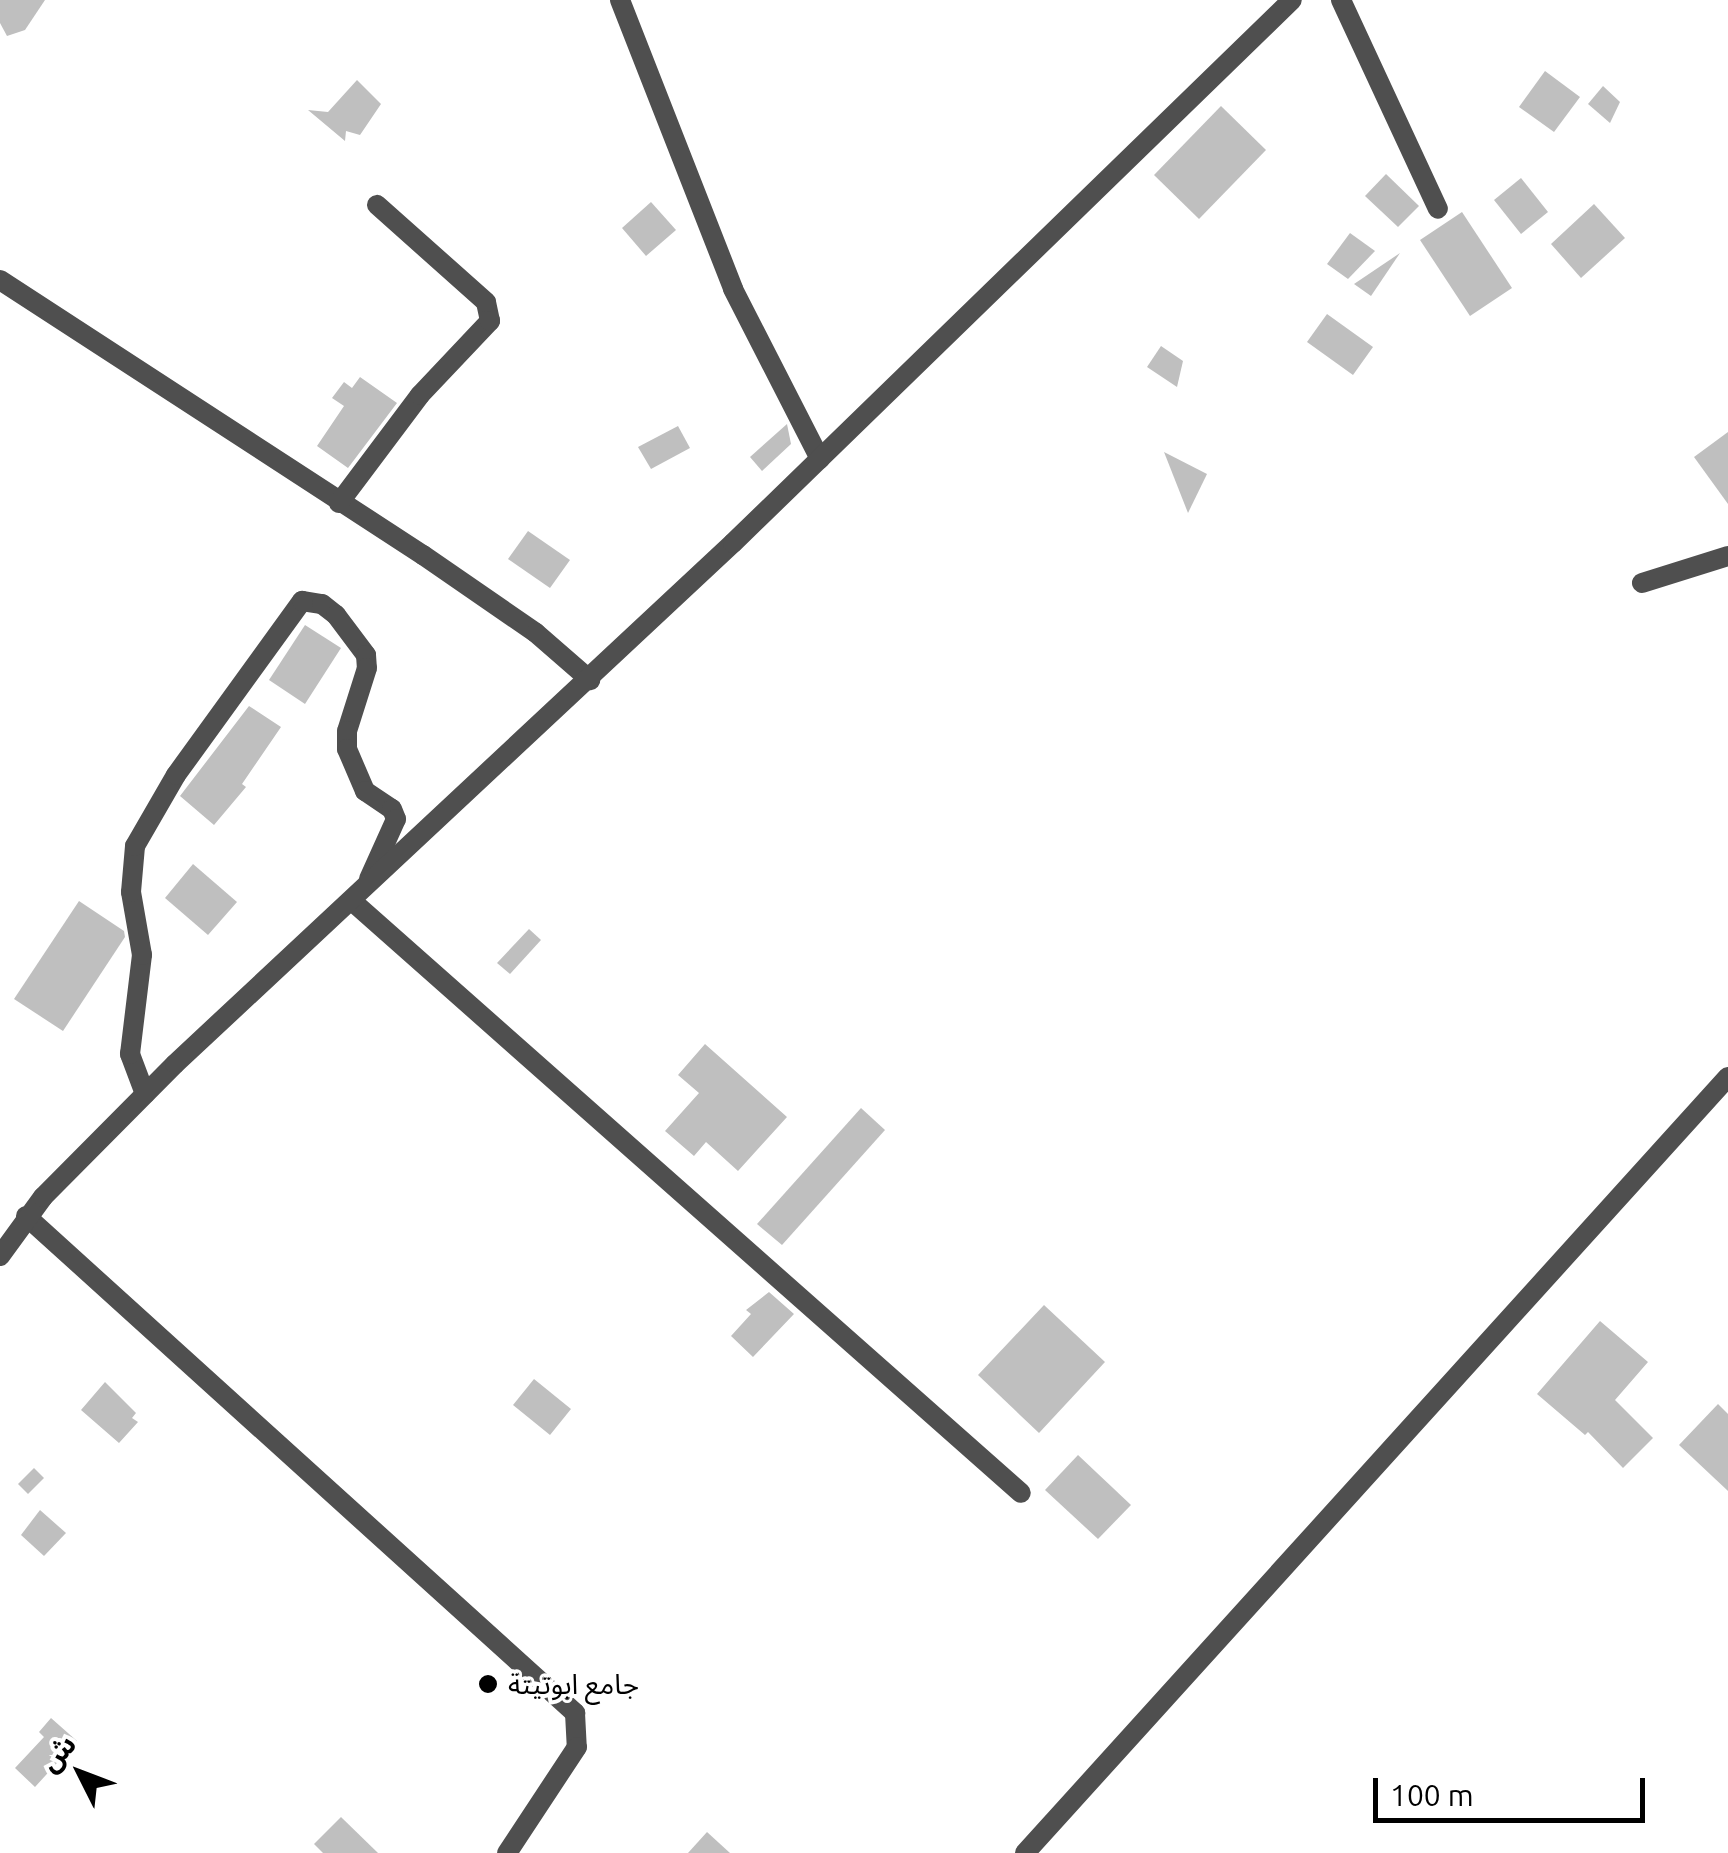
<!DOCTYPE html>
<html>
<head>
<meta charset="utf-8">
<style>
	body { margin:0 }
	#map { position:relative; width:1728px; height:1853px; overflow:hidden; background:#fff; font-family:Ubuntu,"Noto Sans Arabic",sans-serif }
	div>[style] { position:absolute }
	.building>* { inset:0; background:#bfbfbf }
	.street>* { height:20px; margin:-10px; padding:0 10px; transform-origin:10px; border-radius:10px; background:#4f4f4f }
	.dots>* { width:28px; height:28px; translate:-50% -50%; box-sizing:border-box; border:5px solid #fff; border-radius:50% }
	span { translate:-50% -50%; white-space:nowrap; text-align:center; line-height:1.15; -webkit-text-stroke:8px #fff; paint-order:stroke }
	.poi-label { font-size:28px; color:#000 }
	.left { translate:0 -50%; text-align:left }
	.north { position:absolute; left:30px; top:1723px; width:100px; height:100px; -webkit-text-stroke:8px #fff; paint-order:stroke; rotate:312deg; font-size:28px; font-weight:700; line-height:40px; text-align:center; color:#000 }
	.north::after { content:''; display:block; margin:auto; width:35px; height:45px; background:#000; clip-path:polygon(50% 0,100% 100%,50% 72%,0 100%) }
	.scale { position:absolute; left:1373px; top:1778px; width:272px; height:45px; box-sizing:border-box; border:5px solid #000; border-top:0; padding-left:12px; font-size:30px; line-height:35px; white-space:nowrap; color:#000; -webkit-text-stroke:8px #fff; paint-order:stroke }
</style>
</head>
<body>
<div id="map">
	<div class="building">
		<div style="clip-path:polygon(0 0,45px 0,25px 30px,7px 36px,0 23px)"></div>
		<div style="clip-path:polygon(1545px 71px,1580px 97px,1554px 132px,1519px 107px)"></div>
		<div style="clip-path:polygon(357px 80px,381px 104px,360px 135px,346px 131px,345px 141px,308px 110px,328px 112px)"></div>
		<div style="clip-path:polygon(1603px 86px,1620px 102px,1610px 123px,1588px 104px)"></div>
		<div style="clip-path:polygon(1221px 106px,1266px 150px,1199px 219px,1154px 175px)"></div>
		<div style="clip-path:polygon(1386px 174px,1419px 206px,1398px 227px,1365px 196px)"></div>
		<div style="clip-path:polygon(1521px 178px,1548px 212px,1521px 234px,1494px 200px)"></div>
		<div style="clip-path:polygon(651px 202px,676px 230px,646px 256px,622px 228px)"></div>
		<div style="clip-path:polygon(1594px 204px,1625px 238px,1581px 278px,1551px 244px)"></div>
		<div style="clip-path:polygon(1462px 212px,1512px 288px,1470px 316px,1420px 240px)"></div>
		<div style="clip-path:polygon(1350px 233px,1375px 251px,1348px 279px,1327px 264px)"></div>
		<div style="clip-path:polygon(1400px 253px,1371px 296px,1354px 284px)"></div>
		<div style="clip-path:polygon(1327px 314px,1373px 347px,1353px 375px,1307px 342px)"></div>
		<div style="clip-path:polygon(1161px 346px,1183px 361px,1177px 387px,1147px 367px)"></div>
		<div style="clip-path:polygon(360px 377px,397px 403px,348px 468px,317px 446px,344px 406px,332px 398px,344px 382px,352px 388px)"></div>
		<div style="clip-path:polygon(787px 424px,791px 444px,762px 471px,750px 457px)"></div>
		<div style="clip-path:polygon(678px 426px,690px 448px,651px 469px,638px 447px)"></div>
		<div style="clip-path:polygon(1728px 432px,1728px 504px,1694px 457px)"></div>
		<div style="clip-path:polygon(1164px 452px,1207px 474px,1188px 513px)"></div>
		<div style="clip-path:polygon(528px 531px,570px 560px,550px 588px,508px 559px)"></div>
		<div style="clip-path:polygon(305px 625px,341px 648px,305px 704px,269px 680px)"></div>
		<div style="clip-path:polygon(249px 706px,281px 727px,242px 784px,246px 787px,214px 825px,180px 796px)"></div>
		<div style="clip-path:polygon(193px 864px,237px 902px,208px 935px,165px 898px)"></div>
		<div style="clip-path:polygon(79px 901px,124px 931px,125px 937px,63px 1031px,14px 999px)"></div>
		<div style="clip-path:polygon(529px 929px,541px 940px,510px 974px,497px 963px)"></div>
		<div style="clip-path:polygon(705px 1044px,787px 1117px,738px 1171px,706px 1142px,694px 1156px,665px 1131px,699px 1093px,678px 1075px)"></div>
		<div style="clip-path:polygon(861px 1108px,885px 1130px,782px 1245px,757px 1224px)"></div>
		<div style="clip-path:polygon(769px 1292px,794px 1314px,753px 1357px,731px 1336px,751px 1314px,746px 1310px)"></div>
		<div style="clip-path:polygon(1044px 1305px,1105px 1362px,1039px 1433px,978px 1375px)"></div>
		<div style="clip-path:polygon(1600px 1321px,1648px 1362px,1615px 1400px,1653px 1438px,1623px 1468px,1588px 1432px,1585px 1435px,1537px 1394px)"></div>
		<div style="clip-path:polygon(534px 1379px,571px 1409px,550px 1435px,513px 1405px)"></div>
		<div style="clip-path:polygon(105px 1382px,136px 1413px,132px 1418px,138px 1422px,119px 1443px,81px 1410px)"></div>
		<div style="clip-path:polygon(1718px 1404px,1728px 1414px,1728px 1491px,1679px 1445px)"></div>
		<div style="clip-path:polygon(1078px 1455px,1131px 1505px,1098px 1539px,1045px 1490px)"></div>
		<div style="clip-path:polygon(34px 1468px,44px 1478px,28px 1494px,18px 1484px)"></div>
		<div style="clip-path:polygon(40px 1510px,66px 1533px,44px 1556px,21px 1535px)"></div>
		<div style="clip-path:polygon(51px 1718px,77px 1741px,35px 1787px,15px 1768px,44px 1737px,39px 1732px)"></div>
		<div style="clip-path:polygon(341px 1817px,378px 1853px,323px 1853px,314px 1844px)"></div>
		<div style="clip-path:polygon(707px 1832px,730px 1853px,688px 1853px)"></div>
	</div>
	<div class="street">
		<div style="left:620px;top:0;width:310px;rotate:68.6deg"></div>
		<div style="left:733px;top:289px;width:191px;rotate:62.9deg"></div>
		<div style="left:1341px;top:0;width:230px;rotate:65.1deg"></div>
		<div style="left:0;top:280px;width:505px;rotate:33.03deg"></div>
		<div style="left:423px;top:555px;width:137px;rotate:34.6deg"></div>
		<div style="left:536px;top:633px;width:72px;rotate:41deg"></div>
		<div style="left:339px;top:503px;width:135px;rotate:-53.1deg"></div>
		<div style="left:420px;top:395px;width:102px;rotate:-46.6deg"></div>
		<div style="left:490px;top:321px;width:19px;rotate:-102deg"></div>
		<div style="left:486px;top:302px;width:146px;rotate:-138.3deg"></div>
		<div style="left:1642px;top:583px;width:90px;rotate:-17.4deg"></div>
		<div style="left:352px;top:901px;width:893px;rotate:41.51deg"></div>
		<div style="left:145px;top:1094px;width:43px;rotate:-110.6deg"></div>
		<div style="left:130px;top:1054px;width:100px;rotate:-83.1deg"></div>
		<div style="left:142px;top:955px;width:64px;rotate:-99.9deg"></div>
		<div style="left:131px;top:892px;width:46px;rotate:-85deg"></div>
		<div style="left:135px;top:846px;width:82px;rotate:-60deg"></div>
		<div style="left:176px;top:775px;width:215px;rotate:-54.1deg"></div>
		<div style="left:302px;top:601px;width:20px;rotate:9deg"></div>
		<div style="left:322px;top:604px;width:18px;rotate:38deg"></div>
		<div style="left:336px;top:615px;width:50px;rotate:53.1deg"></div>
		<div style="left:366px;top:655px;width:13px;rotate:86deg"></div>
		<div style="left:367px;top:668px;width:66px;rotate:107.6deg"></div>
		<div style="left:347px;top:731px;width:18px;rotate:90deg"></div>
		<div style="left:347px;top:749px;width:46px;rotate:66.8deg"></div>
		<div style="left:365px;top:791px;width:32px;rotate:34deg"></div>
		<div style="left:392px;top:809px;width:11px;rotate:68deg"></div>
		<div style="left:396px;top:819px;width:66px;rotate:114.2deg"></div>
		<div style="left:26px;top:1216px;width:741px;rotate:42.15deg"></div>
		<div style="left:575px;top:1713px;width:34px;rotate:87deg"></div>
		<div style="left:577px;top:1747px;width:127px;rotate:123.4deg"></div>
		<div style="left:0;top:1256px;width:73px;rotate:-53.9deg"></div>
		<div style="left:43px;top:1197px;width:187px;rotate:-45.2deg"></div>
		<div style="left:175px;top:1064px;width:763px;rotate:-43.04deg"></div>
		<div style="left:733px;top:543px;width:779px;rotate:-44.17deg"></div>
		<div style="left:1025px;top:1853px;width:1047px;rotate:-47.83deg"></div>
	</div>
	<div class="dots">
		<div style="left:488px;top:1684px;background:#000"></div>
	</div>
	<div class="poi-label">
		<span class="left" style="left:508px;top:1684px">جامع ابوتيتة</span>
	</div>
	<div class="north">ش</div>
	<div class="scale">100 m</div>
</div>
</body>
</html>
